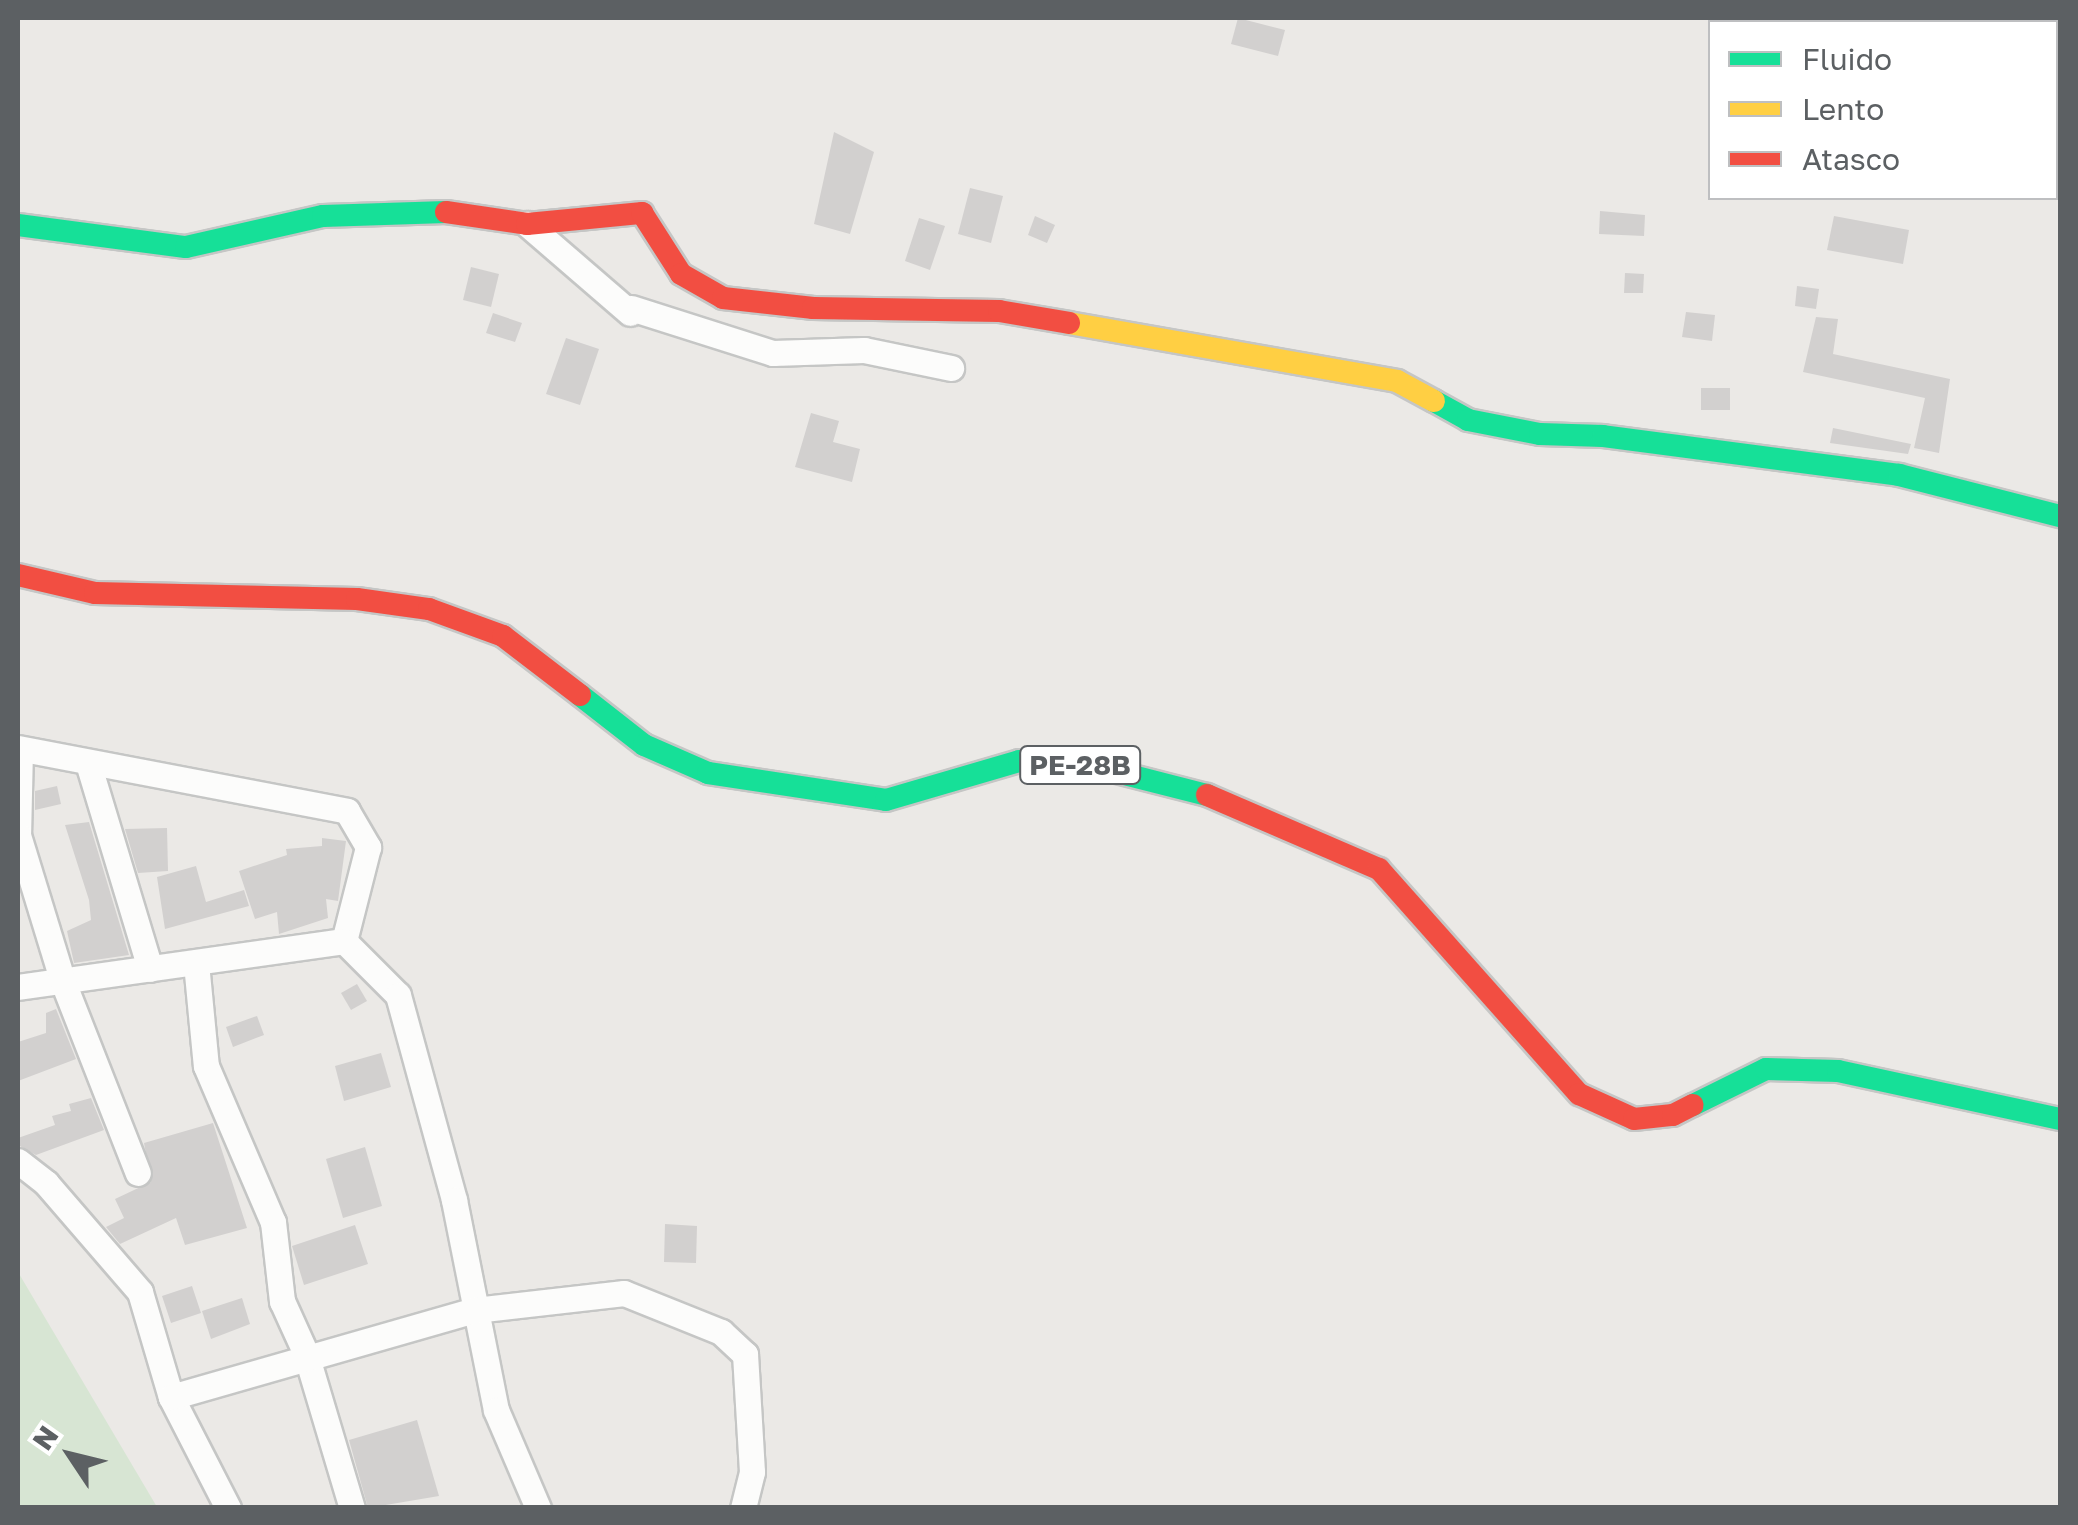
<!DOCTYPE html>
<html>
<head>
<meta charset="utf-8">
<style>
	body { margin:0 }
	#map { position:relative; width:2078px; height:1525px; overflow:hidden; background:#ebe9e6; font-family:"Golos Text",sans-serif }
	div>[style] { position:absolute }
	.green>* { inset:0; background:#d7e5d3 }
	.building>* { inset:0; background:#d2d0cf }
	.roads { filter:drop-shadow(2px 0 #c5c6c5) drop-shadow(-2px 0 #c5c6c5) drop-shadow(0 2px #c5c6c5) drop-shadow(0 -2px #c5c6c5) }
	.street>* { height:25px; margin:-12.5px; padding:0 12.5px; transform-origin:12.5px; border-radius:12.5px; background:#fcfcfb }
	.fast>* { height:22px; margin:-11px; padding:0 11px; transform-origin:11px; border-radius:11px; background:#16e098 }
	.slow>* { height:22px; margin:-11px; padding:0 11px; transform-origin:11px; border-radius:11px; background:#ffcf43 }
	.jam>* { height:22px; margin:-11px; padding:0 11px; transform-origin:11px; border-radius:11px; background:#f24e42 }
	span { translate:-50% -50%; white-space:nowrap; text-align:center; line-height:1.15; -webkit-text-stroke:8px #fff; paint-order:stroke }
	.shield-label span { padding:2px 8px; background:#fff; border:2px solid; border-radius:8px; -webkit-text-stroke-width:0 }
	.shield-label { font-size:28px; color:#5c6063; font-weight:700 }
	.frame { position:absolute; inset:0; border:20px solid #5c6063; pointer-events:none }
	.legend { position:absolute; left:1708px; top:20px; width:350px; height:180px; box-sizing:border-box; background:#fff; border:2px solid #bebfc1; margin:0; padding:12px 18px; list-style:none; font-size:30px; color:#5c6063 }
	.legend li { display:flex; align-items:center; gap:20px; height:50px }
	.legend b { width:50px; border:2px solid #bebfc1 }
	.north { position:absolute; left:20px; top:1405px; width:100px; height:100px; -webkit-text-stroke:8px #fff; paint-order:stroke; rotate:305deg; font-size:28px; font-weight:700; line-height:40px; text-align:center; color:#5c6063 }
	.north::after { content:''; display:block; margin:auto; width:35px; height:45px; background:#5c6063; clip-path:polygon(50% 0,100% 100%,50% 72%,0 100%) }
</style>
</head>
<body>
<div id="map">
	<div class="green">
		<div style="clip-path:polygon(18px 1272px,157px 1507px,18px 1507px)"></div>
	</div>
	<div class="building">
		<div style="clip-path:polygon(1238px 18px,1285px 30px,1278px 56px,1231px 44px)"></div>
		<div style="clip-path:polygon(834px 132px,874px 152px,850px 234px,814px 224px)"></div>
		<div style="clip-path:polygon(970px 188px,1003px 196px,991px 243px,958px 234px)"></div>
		<div style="clip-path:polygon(1600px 211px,1645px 215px,1644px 236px,1599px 234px)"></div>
		<div style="clip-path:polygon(1035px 216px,1055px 225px,1047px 243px,1028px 235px)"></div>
		<div style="clip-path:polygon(1834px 216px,1909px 230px,1903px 264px,1827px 250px)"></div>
		<div style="clip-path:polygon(919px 218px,945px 226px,930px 270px,905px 261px)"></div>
		<div style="clip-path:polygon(471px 267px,499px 274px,491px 307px,463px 300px)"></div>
		<div style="clip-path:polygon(1625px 273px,1644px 274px,1643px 293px,1624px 293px)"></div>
		<div style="clip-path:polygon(1797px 286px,1819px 289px,1816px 309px,1795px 306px)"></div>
		<div style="clip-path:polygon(1686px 312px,1715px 315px,1712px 341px,1682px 337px)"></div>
		<div style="clip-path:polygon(493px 313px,522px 323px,515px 342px,486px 333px)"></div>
		<div style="clip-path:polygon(1816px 317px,1838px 319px,1833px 354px,1950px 379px,1939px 453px,1914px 448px,1925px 398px,1803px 372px)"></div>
		<div style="clip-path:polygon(566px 338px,599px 349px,580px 405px,546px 394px)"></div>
		<div style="clip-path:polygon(1701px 388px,1730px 388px,1730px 410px,1701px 410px)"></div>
		<div style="clip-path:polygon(811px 413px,839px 421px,833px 442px,860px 449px,852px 482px,795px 467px)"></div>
		<div style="clip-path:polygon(1833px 428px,1911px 444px,1908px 454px,1830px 443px)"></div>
		<div style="clip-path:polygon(57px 786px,61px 804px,35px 810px,35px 791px)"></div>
		<div style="clip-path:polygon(89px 822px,129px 955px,74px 963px,67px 931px,91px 920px,89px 900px,65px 825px)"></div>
		<div style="clip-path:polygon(167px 828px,168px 871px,138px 873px,125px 829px)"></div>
		<div style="clip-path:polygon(322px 838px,346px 841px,338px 901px,326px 899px,328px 918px,279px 934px,277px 912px,255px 919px,239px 871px,287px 855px,286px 849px,322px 846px)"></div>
		<div style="clip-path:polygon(196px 866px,206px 902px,244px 890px,249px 906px,165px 929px,157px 877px)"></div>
		<div style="clip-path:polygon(357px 984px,367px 1001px,351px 1010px,341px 993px)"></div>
		<div style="clip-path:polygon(56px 1009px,76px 1059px,18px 1081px,18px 1042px,46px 1033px,46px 1013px)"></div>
		<div style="clip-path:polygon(257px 1016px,264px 1035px,233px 1047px,226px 1027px)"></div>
		<div style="clip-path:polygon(381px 1053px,391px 1087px,344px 1101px,335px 1066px)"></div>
		<div style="clip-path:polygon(91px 1098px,104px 1130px,36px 1155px,18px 1145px,18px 1138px,55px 1125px,52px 1116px,71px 1111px,69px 1104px)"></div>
		<div style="clip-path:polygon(213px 1123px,247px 1228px,185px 1245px,176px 1218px,120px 1244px,106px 1227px,124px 1218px,115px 1199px,151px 1182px,144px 1143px)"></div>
		<div style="clip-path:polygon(365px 1147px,382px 1206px,343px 1218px,326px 1159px)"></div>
		<div style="clip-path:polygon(665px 1224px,697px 1226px,696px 1263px,664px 1262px)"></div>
		<div style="clip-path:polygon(355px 1225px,368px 1264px,304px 1285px,292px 1246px)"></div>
		<div style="clip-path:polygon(192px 1286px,201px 1313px,171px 1323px,162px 1296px)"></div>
		<div style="clip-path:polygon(242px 1298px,250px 1324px,211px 1339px,202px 1311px)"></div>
		<div style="clip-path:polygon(417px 1420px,439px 1496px,368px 1508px,349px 1440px)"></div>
	</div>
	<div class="roads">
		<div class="street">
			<div style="left:527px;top:224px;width:136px;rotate:40.8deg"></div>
			<div style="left:631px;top:308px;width:149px;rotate:17.6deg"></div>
			<div style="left:773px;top:353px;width:91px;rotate:-1.9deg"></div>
			<div style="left:864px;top:350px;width:89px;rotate:11.7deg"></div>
			<div style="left:18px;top:748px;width:335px;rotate:10.8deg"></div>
			<div style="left:347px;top:811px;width:42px;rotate:59.7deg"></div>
			<div style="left:368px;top:847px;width:97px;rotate:104.3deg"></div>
			<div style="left:344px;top:941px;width:329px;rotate:172deg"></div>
			<div style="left:20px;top:749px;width:86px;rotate:91.3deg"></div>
			<div style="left:18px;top:835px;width:154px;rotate:73deg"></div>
			<div style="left:63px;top:982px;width:205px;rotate:68.6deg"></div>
			<div style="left:88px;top:763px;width:215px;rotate:73.2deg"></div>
			<div style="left:344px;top:941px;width:76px;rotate:45deg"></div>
			<div style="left:398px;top:995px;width:213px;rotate:74.7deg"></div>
			<div style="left:454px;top:1200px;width:214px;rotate:78.7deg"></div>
			<div style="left:496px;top:1410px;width:107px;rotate:66.8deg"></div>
			<div style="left:196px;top:963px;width:103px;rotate:84.5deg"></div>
			<div style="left:206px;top:1066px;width:170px;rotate:66.8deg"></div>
			<div style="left:273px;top:1222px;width:80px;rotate:83.5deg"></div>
			<div style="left:282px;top:1301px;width:58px;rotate:65.6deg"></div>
			<div style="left:306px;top:1354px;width:161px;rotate:73.4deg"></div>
			<div style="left:18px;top:1161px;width:36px;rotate:38deg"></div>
			<div style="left:46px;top:1183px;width:144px;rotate:49.2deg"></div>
			<div style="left:140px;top:1292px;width:109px;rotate:73.6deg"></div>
			<div style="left:171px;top:1397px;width:125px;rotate:62.8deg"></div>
			<div style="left:171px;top:1397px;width:316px;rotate:-16deg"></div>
			<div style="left:475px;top:1310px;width:150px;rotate:-6.5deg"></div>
			<div style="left:624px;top:1293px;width:105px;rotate:21.9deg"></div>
			<div style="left:721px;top:1332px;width:33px;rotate:43deg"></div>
			<div style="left:745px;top:1354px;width:118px;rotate:86.6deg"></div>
			<div style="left:752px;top:1472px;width:37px;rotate:104deg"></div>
		</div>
		<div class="fast">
			<div style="left:18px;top:225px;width:169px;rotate:7.5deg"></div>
			<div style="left:186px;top:247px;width:140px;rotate:-12.8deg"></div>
			<div style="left:323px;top:216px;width:123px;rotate:-1.9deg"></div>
			<div style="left:1434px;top:401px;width:39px;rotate:29deg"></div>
			<div style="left:1468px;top:420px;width:73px;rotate:11deg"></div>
			<div style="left:1540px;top:434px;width:63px;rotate:1.8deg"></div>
			<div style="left:1603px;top:436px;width:299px;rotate:7.5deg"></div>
			<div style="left:1899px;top:475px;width:166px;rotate:14.3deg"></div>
			<div style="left:580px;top:695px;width:81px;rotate:38deg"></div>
			<div style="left:644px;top:745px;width:70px;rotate:23.6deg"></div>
			<div style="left:708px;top:773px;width:180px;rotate:8.6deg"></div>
			<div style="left:886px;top:800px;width:139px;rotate:-16.3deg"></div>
			<div style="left:1019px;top:761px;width:78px;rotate:4.4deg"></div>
			<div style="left:1097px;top:767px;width:114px;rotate:14.3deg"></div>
			<div style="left:1693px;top:1105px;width:81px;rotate:-26.3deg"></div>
			<div style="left:1766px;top:1069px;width:72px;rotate:1.6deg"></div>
			<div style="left:1838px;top:1071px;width:227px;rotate:12.2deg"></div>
		</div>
		<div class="slow">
			<div style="left:1069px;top:323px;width:333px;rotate:10deg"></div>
			<div style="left:1397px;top:381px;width:42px;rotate:28.4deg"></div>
		</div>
		<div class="jam">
			<div style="left:446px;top:212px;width:82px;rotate:8.4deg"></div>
			<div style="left:527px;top:224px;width:116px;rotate:-5.5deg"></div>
			<div style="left:642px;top:213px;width:72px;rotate:57.4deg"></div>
			<div style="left:681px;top:274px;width:48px;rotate:29.7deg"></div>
			<div style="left:723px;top:298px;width:91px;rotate:6.3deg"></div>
			<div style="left:813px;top:308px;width:186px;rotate:0.9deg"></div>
			<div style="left:999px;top:311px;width:71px;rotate:9.7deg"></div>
			<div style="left:18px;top:575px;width:79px;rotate:13.2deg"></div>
			<div style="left:95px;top:593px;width:262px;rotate:1.3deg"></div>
			<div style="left:357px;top:599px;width:73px;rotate:7.9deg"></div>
			<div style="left:429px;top:609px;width:79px;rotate:20deg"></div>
			<div style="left:503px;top:636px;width:97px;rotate:37.5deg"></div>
			<div style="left:1207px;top:795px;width:187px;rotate:23.3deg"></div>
			<div style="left:1379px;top:869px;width:301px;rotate:48.4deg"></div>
			<div style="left:1579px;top:1094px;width:60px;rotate:24.4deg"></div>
			<div style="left:1634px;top:1119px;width:39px;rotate:-6deg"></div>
			<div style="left:1673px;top:1115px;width:22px;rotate:-27deg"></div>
		</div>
	</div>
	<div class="shield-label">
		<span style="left:1080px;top:765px">PE-28B</span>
	</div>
	<div class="frame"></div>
	<ul class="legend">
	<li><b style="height:12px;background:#16e098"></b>Fluido</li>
	<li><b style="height:12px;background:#ffcf43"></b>Lento</li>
	<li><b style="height:12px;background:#f24e42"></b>Atasco</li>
	</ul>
	<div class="north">N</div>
</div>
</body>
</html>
